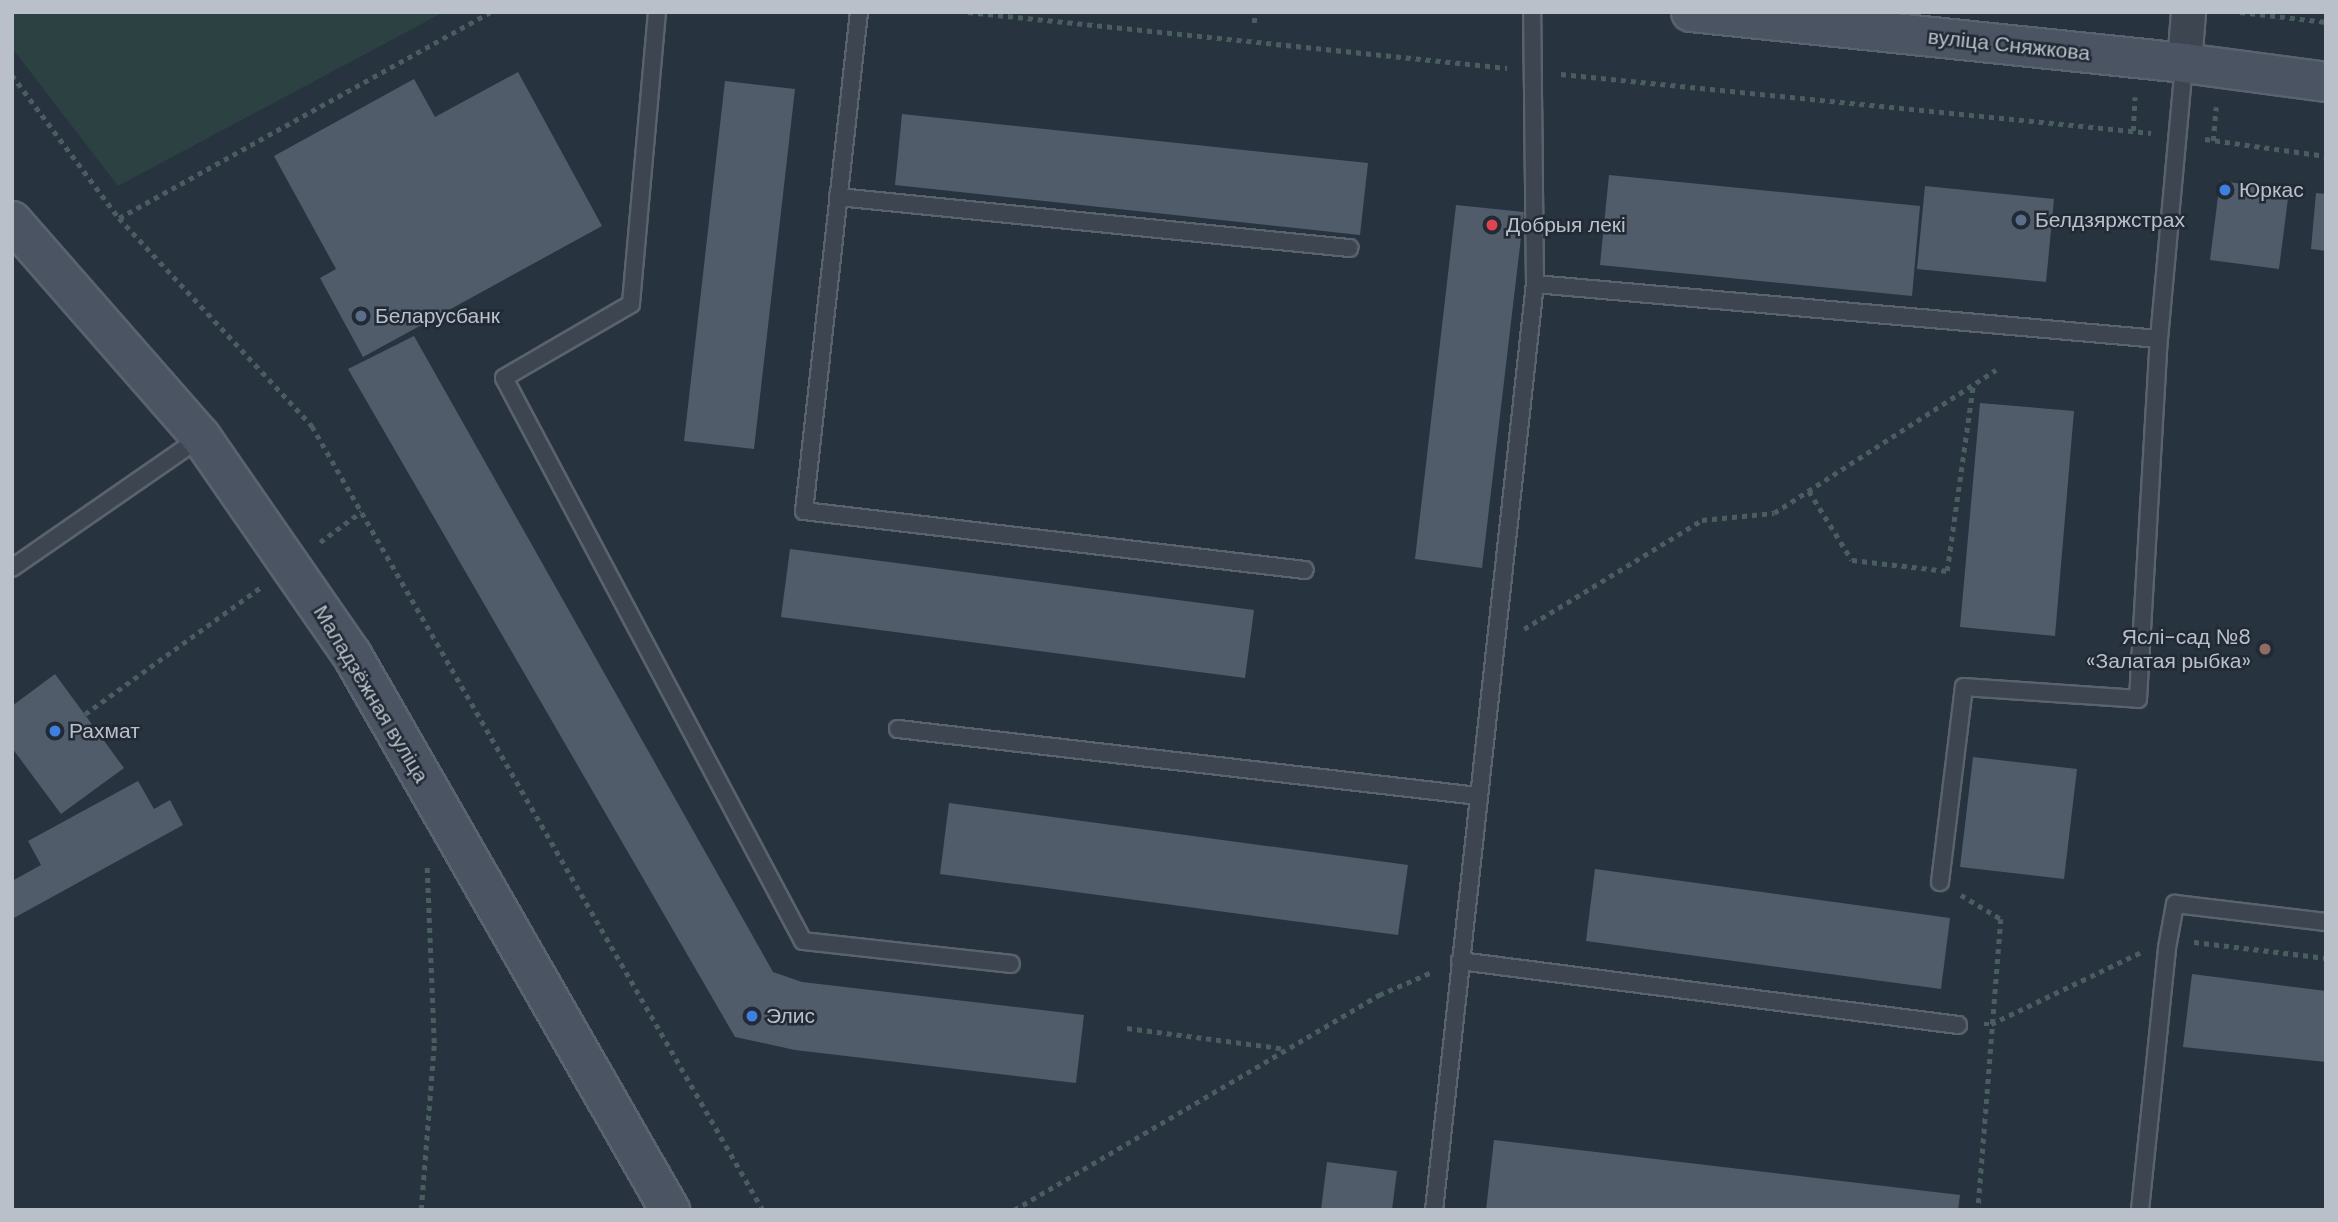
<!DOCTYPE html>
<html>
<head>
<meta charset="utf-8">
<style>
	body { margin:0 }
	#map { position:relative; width:2338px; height:1222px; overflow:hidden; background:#283340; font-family:"DM Sans",sans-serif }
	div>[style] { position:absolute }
	.green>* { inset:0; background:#2b4142 }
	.building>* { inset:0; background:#515c6b }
	.path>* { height:4.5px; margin-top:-2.25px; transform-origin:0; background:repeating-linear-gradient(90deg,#4a5e60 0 5px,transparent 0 10px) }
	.roads { filter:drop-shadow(2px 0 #5a636d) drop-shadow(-2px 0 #5a636d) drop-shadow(0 2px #5a636d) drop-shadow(0 -2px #5a636d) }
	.lane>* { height:16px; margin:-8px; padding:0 8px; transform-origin:8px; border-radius:8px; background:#3c4550 }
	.street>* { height:33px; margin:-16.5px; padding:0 16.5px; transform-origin:16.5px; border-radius:16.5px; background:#3c4550 }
	.secondary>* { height:38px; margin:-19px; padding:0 19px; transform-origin:19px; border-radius:19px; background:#4a5463 }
	.dots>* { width:19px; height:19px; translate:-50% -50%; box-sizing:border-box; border:4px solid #212a35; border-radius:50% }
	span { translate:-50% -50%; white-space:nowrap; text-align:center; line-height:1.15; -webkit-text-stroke:5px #212a35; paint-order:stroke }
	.street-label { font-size:21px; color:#b9c0ca }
	.poi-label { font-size:21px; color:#b9c0ca }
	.left { translate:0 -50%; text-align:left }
	.right { translate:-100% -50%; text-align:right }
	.frame { position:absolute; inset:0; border:14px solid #b9c0ca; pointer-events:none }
</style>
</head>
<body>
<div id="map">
	<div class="green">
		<div style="clip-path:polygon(12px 12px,444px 12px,118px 186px,12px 48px)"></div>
	</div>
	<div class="building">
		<div style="clip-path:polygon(518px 72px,602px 226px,363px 357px,320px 278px,336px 269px,274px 156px,414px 79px,435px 117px)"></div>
		<div style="clip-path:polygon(725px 81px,795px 89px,754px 449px,684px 441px)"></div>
		<div style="clip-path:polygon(902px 114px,1368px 163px,1360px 235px,895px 185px)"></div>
		<div style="clip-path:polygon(1609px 175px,1920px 206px,1912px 296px,1600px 265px)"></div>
		<div style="clip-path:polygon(2220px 181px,2289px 190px,2279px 269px,2210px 260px)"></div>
		<div style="clip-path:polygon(1925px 186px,2054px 199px,2046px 282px,1917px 269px)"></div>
		<div style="clip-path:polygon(2316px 193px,2326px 194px,2326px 251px,2311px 249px)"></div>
		<div style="clip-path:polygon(1456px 205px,1524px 212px,1482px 568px,1415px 559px)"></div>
		<div style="clip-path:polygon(414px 336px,773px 972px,802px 982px,1084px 1015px,1076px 1083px,795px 1050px,735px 1037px,348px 369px)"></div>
		<div style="clip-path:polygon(1980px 403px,2074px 411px,2055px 636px,1960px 627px)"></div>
		<div style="clip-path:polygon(790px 549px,1254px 610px,1245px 678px,781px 617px)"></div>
		<div style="clip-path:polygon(55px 674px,124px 768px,61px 814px,12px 748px,12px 706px)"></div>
		<div style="clip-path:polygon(1973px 757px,2077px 769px,2064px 879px,1960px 867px)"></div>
		<div style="clip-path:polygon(138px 781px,154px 809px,170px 800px,183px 825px,12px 919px,12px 881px,41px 865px,28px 841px)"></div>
		<div style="clip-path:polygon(949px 803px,1408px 865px,1398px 935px,940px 874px)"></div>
		<div style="clip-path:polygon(1595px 869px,1950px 918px,1941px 989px,1586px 941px)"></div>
		<div style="clip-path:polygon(2192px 974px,2326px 991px,2326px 1062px,2183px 1047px)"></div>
		<div style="clip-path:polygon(1494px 1140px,1960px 1195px,1958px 1210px,1486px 1210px)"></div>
		<div style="clip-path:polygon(1327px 1162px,1397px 1171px,1392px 1210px,1321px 1210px)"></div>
	</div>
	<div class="path">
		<div style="left:968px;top:12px;width:542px;rotate:5.93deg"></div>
		<div style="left:2240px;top:12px;width:87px;rotate:6.6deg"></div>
		<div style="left:1254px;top:23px;width:11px;rotate:-85deg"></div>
		<div style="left:1561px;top:74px;width:593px;rotate:5.71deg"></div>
		<div style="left:12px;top:75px;width:179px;rotate:53.2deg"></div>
		<div style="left:119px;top:218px;width:424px;rotate:-29deg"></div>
		<div style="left:2133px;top:131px;width:34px;rotate:-87deg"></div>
		<div style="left:2205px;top:139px;width:122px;rotate:8deg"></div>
		<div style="left:2213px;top:141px;width:34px;rotate:-85deg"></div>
		<div style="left:119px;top:218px;width:284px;rotate:47.1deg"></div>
		<div style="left:312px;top:426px;width:904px;rotate:60.09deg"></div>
		<div style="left:1809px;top:491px;width:81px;rotate:58.1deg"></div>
		<div style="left:1852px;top:560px;width:96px;rotate:6.6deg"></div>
		<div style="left:1947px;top:571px;width:187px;rotate:-82deg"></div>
		<div style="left:320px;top:542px;width:51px;rotate:-36.2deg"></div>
		<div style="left:1524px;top:629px;width:209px;rotate:-31.5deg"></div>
		<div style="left:1702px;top:520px;width:72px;rotate:-5.6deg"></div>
		<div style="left:1774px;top:513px;width:264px;rotate:-32.8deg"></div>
		<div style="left:85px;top:714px;width:216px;rotate:-35.8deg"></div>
		<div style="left:1961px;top:895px;width:47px;rotate:31deg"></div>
		<div style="left:2001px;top:919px;width:292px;rotate:94.5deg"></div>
		<div style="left:2194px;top:942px;width:133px;rotate:6.9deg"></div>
		<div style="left:1984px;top:1024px;width:7px"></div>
		<div style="left:1991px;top:1024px;width:166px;rotate:-25.6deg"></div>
		<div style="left:1127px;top:1028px;width:160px;rotate:7.5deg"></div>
		<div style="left:421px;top:1210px;width:168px;rotate:-85.5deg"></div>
		<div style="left:434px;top:1043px;width:178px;rotate:-92.3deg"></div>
		<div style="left:1014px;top:1210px;width:424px;rotate:-30.5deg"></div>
		<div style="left:1379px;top:995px;width:58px;rotate:-23.5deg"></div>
	</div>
	<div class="roads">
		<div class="lane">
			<div style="left:657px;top:12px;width:293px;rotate:95.1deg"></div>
			<div style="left:631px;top:304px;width:147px;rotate:149.8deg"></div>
			<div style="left:504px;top:378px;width:637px;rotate:62.03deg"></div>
			<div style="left:803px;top:941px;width:209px;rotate:6.3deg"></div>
			<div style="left:859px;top:12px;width:502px;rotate:96.29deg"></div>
			<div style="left:804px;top:511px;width:504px;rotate:6.72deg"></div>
			<div style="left:838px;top:197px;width:514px;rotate:5.7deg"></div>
			<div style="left:1535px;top:284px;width:626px;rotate:5.04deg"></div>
			<div style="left:2159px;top:339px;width:277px;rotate:-84.8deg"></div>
			<div style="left:12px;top:568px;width:230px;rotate:-34.7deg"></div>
			<div style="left:898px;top:729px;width:584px;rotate:6.59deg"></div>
			<div style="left:1940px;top:882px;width:196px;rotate:-83deg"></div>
			<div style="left:1964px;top:687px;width:174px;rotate:3.9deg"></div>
			<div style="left:2138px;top:699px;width:361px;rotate:-86.7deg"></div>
			<div style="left:1460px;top:961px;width:502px;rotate:7.32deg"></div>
			<div style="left:1434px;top:1210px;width:931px;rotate:-83.78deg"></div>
			<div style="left:1535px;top:284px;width:272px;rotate:-90.6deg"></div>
			<div style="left:2140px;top:1210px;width:263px;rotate:-84.1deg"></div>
			<div style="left:2167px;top:948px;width:45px;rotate:-79.7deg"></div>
			<div style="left:2175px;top:904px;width:152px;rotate:6.8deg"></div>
		</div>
		<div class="street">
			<div style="left:2184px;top:63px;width:51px;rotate:-85.5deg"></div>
		</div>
		<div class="secondary">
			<div style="left:1691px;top:12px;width:496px;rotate:5.9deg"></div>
			<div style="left:2184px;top:63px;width:143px;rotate:7.6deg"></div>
			<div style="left:12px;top:221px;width:287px;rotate:48.8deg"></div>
			<div style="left:201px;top:437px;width:265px;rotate:55.3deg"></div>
			<div style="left:352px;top:655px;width:640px;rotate:60.19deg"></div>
		</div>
	</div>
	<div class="dots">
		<div style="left:2225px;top:190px;background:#3f7fe0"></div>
		<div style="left:2021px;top:220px;background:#5c6f8a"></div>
		<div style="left:1492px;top:225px;background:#e0444e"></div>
		<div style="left:361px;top:316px;background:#5c6f8a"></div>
		<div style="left:2265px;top:649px;background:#8d6e63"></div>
		<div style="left:55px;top:731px;background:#3f7fe0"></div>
		<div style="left:752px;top:1016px;background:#3f7fe0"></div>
	</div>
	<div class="street-label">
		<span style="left:2009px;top:45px;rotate:6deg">вуліца Сняжкова</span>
		<span style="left:371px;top:694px;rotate:59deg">Маладзёжная вуліца</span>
	</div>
	<div class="poi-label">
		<span class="left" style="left:2239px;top:190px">Юркас</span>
		<span class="left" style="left:2035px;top:220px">Белдзяржстрах</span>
		<span class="left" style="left:1506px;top:225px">Добрыя лекі</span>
		<span class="left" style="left:375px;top:316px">Беларусбанк</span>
		<span class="right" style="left:2251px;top:649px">Яслі-сад №8<br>«Залатая рыбка»</span>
		<span class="left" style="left:69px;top:731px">Рахмат</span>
		<span class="left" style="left:766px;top:1016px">Элис</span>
	</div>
	<div class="frame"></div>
</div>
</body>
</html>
